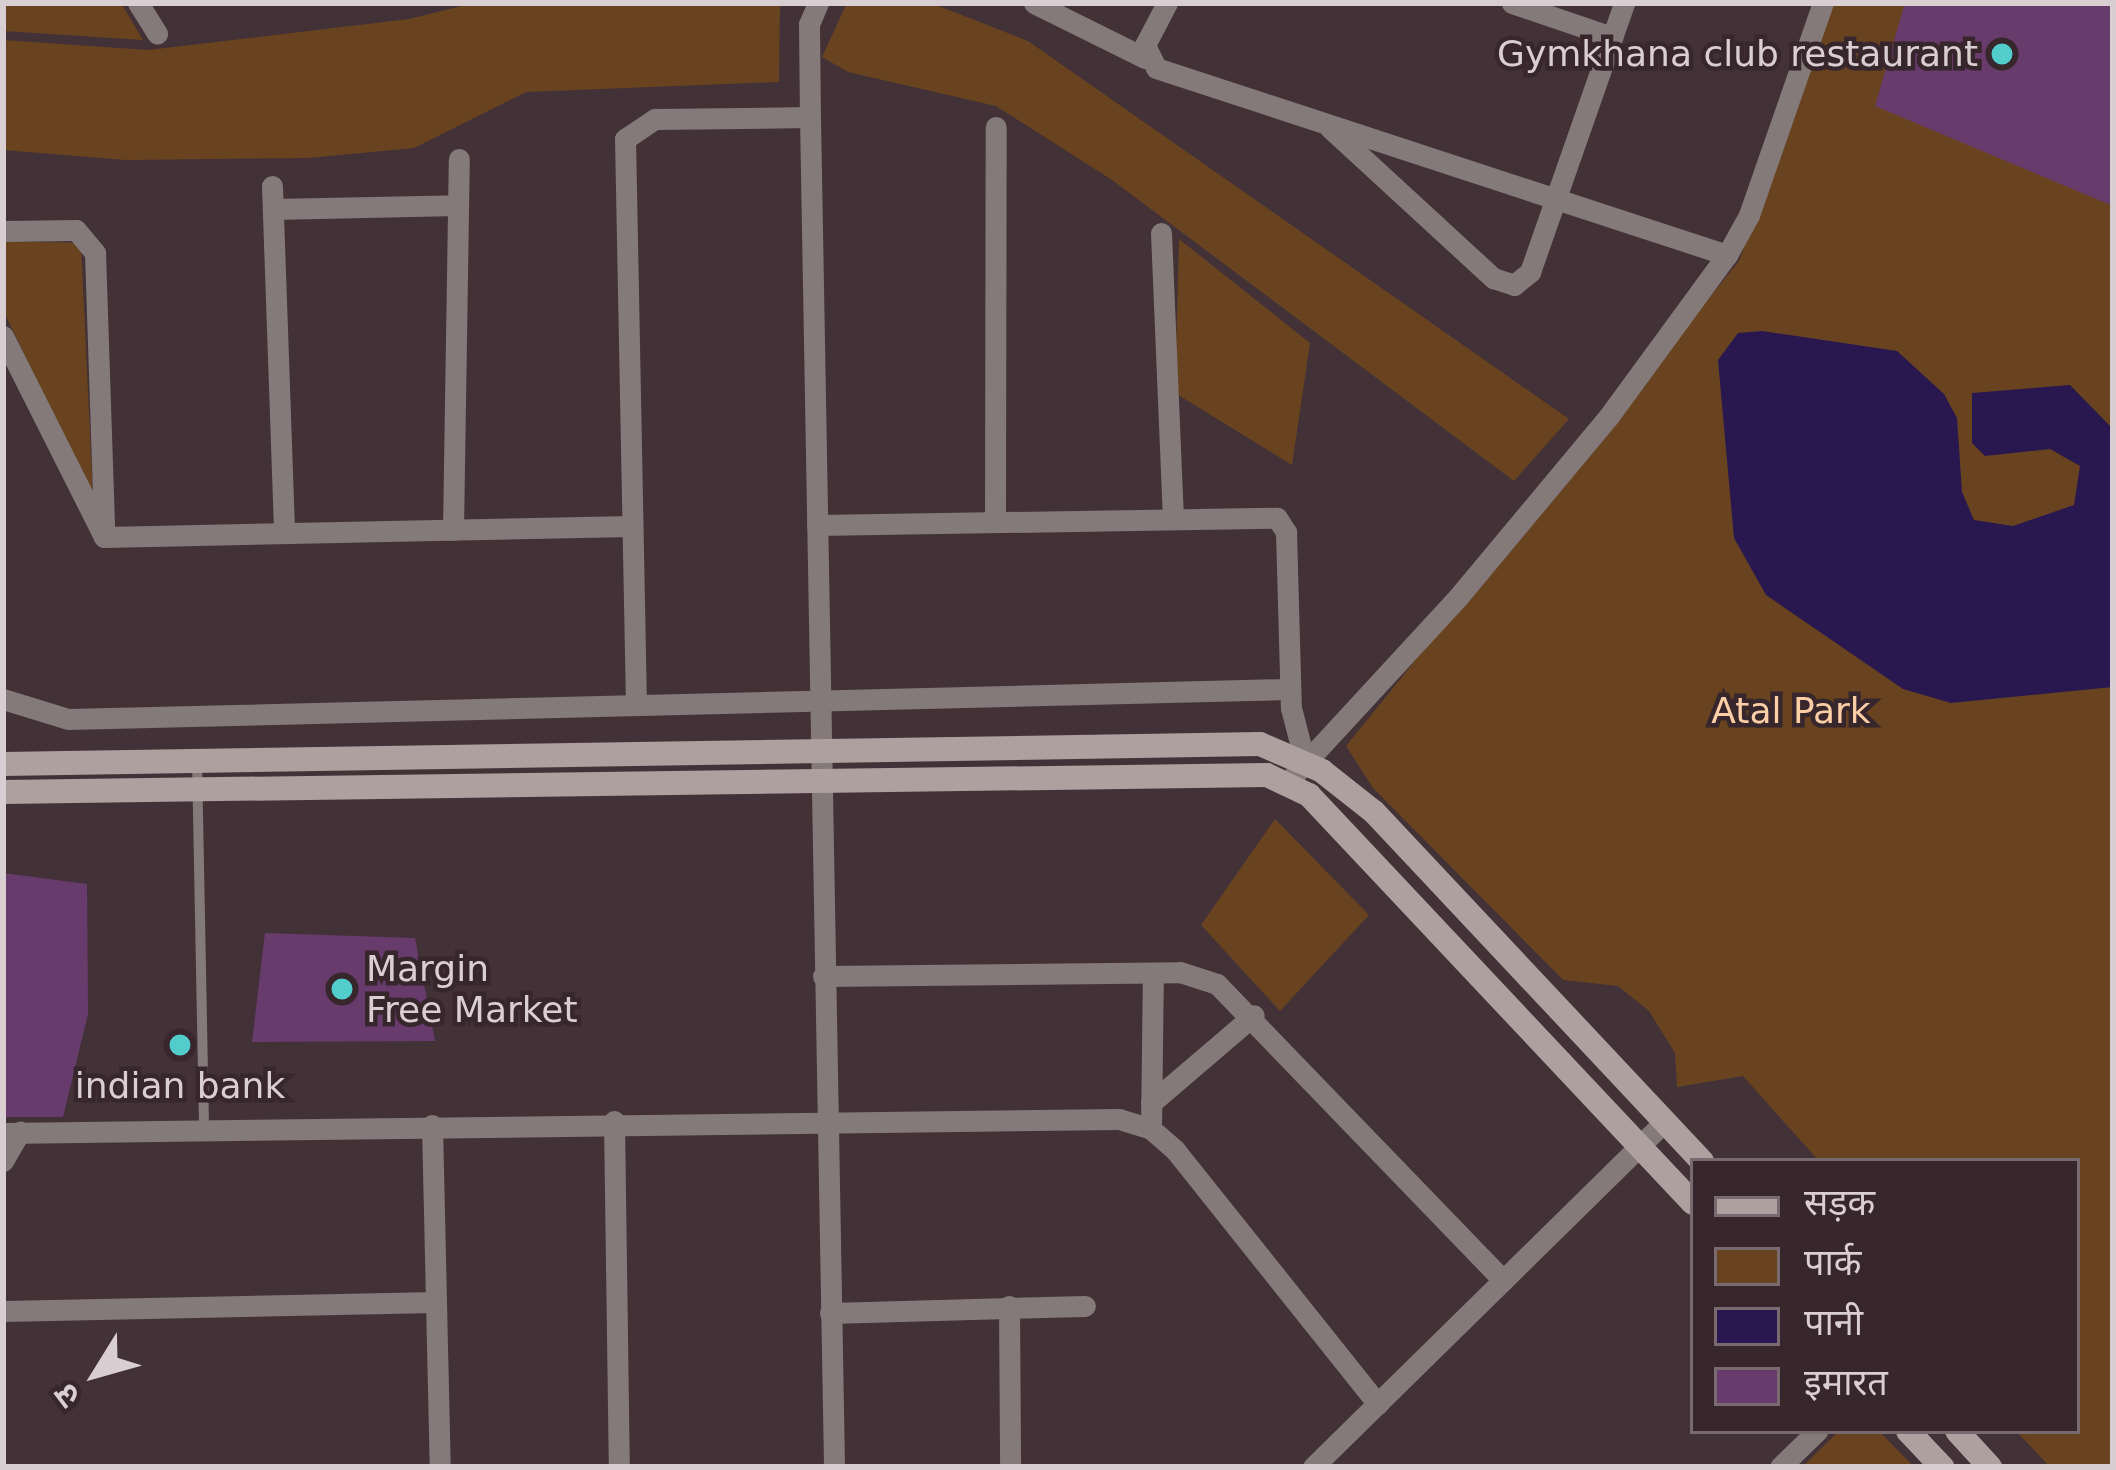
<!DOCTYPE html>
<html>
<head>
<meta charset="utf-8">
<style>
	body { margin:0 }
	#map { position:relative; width:2116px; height:1470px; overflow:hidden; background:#423137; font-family:"DejaVu Sans","Noto Sans Devanagari",sans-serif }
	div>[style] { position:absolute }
	.green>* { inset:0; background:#694320 }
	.water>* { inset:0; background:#28184f }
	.building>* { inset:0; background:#683b6d }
	.lane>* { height:10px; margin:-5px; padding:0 5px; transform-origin:5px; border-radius:5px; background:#837a79 }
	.street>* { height:21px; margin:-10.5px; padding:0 10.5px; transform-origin:10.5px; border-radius:10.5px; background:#837a79 }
	.secondary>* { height:24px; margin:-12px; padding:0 12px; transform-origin:12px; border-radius:12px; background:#aea09e }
	.dots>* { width:33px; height:33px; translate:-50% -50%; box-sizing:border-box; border:6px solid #37272d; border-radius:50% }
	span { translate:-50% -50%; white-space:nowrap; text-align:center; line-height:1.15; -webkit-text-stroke:9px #37272d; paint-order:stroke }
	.poi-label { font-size:36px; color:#d9ced1 }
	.right { translate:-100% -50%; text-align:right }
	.left { translate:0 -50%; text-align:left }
	.park-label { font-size:36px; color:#fecea6 }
	.frame { position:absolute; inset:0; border:6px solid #d9ced1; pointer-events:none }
	.legend { position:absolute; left:1690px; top:1158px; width:390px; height:276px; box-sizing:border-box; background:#37272d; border:3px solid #786a6f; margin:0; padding:15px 21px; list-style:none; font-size:36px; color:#d9ced1 }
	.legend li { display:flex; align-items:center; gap:24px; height:60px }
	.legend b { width:60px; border:3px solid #786a6f }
	.north { position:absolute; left:36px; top:1314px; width:120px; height:120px; -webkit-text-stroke:9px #37272d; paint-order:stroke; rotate:233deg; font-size:33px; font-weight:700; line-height:48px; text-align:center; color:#d9ced1 }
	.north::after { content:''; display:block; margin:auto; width:42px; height:54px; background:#d9ced1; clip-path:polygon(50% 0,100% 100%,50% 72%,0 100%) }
</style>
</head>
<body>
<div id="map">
	<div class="green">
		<div style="clip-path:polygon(3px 3px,121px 3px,143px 40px,3px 31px)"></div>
		<div style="clip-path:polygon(474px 3px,780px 3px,779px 82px,526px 92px,414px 148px,308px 158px,126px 160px,3px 150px,3px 40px,148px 50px,409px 19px)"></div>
		<div style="clip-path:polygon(847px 3px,931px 3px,1028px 41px,1569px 419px,1514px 481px,1112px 180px,996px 106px,848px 72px,822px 57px)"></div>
		<div style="clip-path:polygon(1834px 3px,2113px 3px,2113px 1467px,2050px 1467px,2016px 1431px,2077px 1431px,2077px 1161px,1819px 1161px,1743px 1076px,1677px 1087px,1675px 1053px,1649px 1011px,1618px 986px,1563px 980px,1373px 788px,1346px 746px,1739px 261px)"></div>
		<div style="clip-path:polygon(1179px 239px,1310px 343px,1292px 465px,1175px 393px)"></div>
		<div style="clip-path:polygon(3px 241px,81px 243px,93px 498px,3px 310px)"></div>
		<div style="clip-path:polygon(1275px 819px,1369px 915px,1280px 1011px,1201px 925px)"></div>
		<div style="clip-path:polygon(1839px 1431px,1879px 1431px,1914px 1467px,1802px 1467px)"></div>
	</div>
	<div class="water">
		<div style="clip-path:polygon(1762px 331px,1897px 351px,1944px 394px,1957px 418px,1962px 492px,1974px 520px,2013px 526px,2074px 505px,2080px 466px,2050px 449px,1985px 456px,1972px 443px,1972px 393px,2070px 385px,2113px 429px,2113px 687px,1951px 703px,1903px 689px,1766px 595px,1734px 538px,1718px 360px,1738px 333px)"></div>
	</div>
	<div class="building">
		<div style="clip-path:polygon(1905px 3px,2113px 3px,2113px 206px,1875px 106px)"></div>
		<div style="clip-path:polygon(3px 873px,87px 884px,88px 1014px,63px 1117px,3px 1117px)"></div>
		<div style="clip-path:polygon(265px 933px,415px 938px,435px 1041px,252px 1042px)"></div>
	</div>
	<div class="lane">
		<div style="left:197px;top:761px;width:368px;rotate:88.9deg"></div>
	</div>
	<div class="street">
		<div style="left:138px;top:3px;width:36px;rotate:58deg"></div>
		<div style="left:818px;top:3px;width:23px;rotate:113deg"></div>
		<div style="left:809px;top:24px;width:93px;rotate:89.4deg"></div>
		<div style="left:810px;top:117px;width:1350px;rotate:88.98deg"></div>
		<div style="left:1034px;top:3px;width:124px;rotate:26.4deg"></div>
		<div style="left:1167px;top:3px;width:47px;rotate:117.6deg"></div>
		<div style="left:1145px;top:45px;width:25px;rotate:64deg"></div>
		<div style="left:1156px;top:68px;width:601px;rotate:18.13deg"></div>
		<div style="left:1512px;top:3px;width:106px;rotate:18.8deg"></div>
		<div style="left:1330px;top:128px;width:222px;rotate:42.6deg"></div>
		<div style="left:1493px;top:278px;width:22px;rotate:18deg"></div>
		<div style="left:1514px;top:285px;width:21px;rotate:-39deg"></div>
		<div style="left:1530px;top:272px;width:285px;rotate:-70.7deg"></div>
		<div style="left:272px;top:186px;width:347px;rotate:88deg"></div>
		<div style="left:273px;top:209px;width:185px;rotate:-1.2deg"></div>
		<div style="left:3px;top:231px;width:73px;rotate:-0.8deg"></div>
		<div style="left:76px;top:230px;width:30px;rotate:50deg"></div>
		<div style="left:95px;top:253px;width:277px;rotate:88.1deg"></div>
		<div style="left:1161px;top:233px;width:281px;rotate:87.6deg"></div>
		<div style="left:3px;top:336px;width:225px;rotate:63.3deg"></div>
		<div style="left:104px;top:537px;width:527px;rotate:-1.2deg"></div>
		<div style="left:995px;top:520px;width:393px;rotate:-89.9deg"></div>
		<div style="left:817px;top:525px;width:460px;rotate:-0.9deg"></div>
		<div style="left:1277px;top:518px;width:17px;rotate:57deg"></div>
		<div style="left:1286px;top:532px;width:176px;rotate:88.4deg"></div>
		<div style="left:1291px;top:708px;width:56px;rotate:75.5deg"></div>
		<div style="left:453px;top:530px;width:371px;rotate:-89.1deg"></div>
		<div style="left:3px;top:699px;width:68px;rotate:17.1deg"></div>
		<div style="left:68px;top:719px;width:1221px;rotate:-1.41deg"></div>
		<div style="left:636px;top:705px;width:566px;rotate:-91.11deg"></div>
		<div style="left:625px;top:139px;width:36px;rotate:-34deg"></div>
		<div style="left:655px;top:119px;width:155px;rotate:-0.7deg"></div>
		<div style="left:1294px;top:775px;width:243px;rotate:-47.3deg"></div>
		<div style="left:1459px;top:596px;width:234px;rotate:-50.2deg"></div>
		<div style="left:1609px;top:416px;width:200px;rotate:-53.8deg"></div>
		<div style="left:1727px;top:255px;width:46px;rotate:-61.2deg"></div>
		<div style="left:1749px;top:215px;width:225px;rotate:-70.8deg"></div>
		<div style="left:823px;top:976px;width:357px;rotate:-0.6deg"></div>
		<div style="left:1180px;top:972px;width:39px;rotate:18deg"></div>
		<div style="left:1217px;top:984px;width:412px;rotate:46deg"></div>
		<div style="left:1151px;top:1103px;width:135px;rotate:-40.5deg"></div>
		<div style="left:614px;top:1121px;width:346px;rotate:89.2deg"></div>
		<div style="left:432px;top:1125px;width:342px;rotate:88.7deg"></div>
		<div style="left:1151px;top:1129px;width:156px;rotate:-89.3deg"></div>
		<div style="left:3px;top:1133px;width:1116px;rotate:-0.72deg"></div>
		<div style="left:1119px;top:1119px;width:34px;rotate:17deg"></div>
		<div style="left:1151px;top:1129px;width:32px;rotate:41deg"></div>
		<div style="left:1175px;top:1150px;width:325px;rotate:51.4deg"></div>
		<div style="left:3px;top:1161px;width:34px;rotate:-60deg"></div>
		<div style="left:1009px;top:1306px;width:161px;rotate:89.6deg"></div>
		<div style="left:3px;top:1311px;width:433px;rotate:-1.2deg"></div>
		<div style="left:830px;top:1313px;width:255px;rotate:-1.6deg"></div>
		<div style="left:1313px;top:1467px;width:494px;rotate:-44.5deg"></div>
		<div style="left:1780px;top:1467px;width:52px;rotate:-44.2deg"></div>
	</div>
	<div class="secondary">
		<div style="left:3px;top:764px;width:1257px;rotate:-0.91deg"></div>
		<div style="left:1260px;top:744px;width:68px;rotate:23.5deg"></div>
		<div style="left:1322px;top:771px;width:66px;rotate:38.3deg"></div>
		<div style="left:1374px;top:812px;width:479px;rotate:46.8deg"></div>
		<div style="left:3px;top:792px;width:1264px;rotate:-0.77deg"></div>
		<div style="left:1267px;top:775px;width:47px;rotate:25.5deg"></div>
		<div style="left:1309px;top:795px;width:560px;rotate:46.74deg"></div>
		<div style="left:1908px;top:1431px;width:50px;rotate:46.6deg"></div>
		<div style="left:1957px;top:1431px;width:49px;rotate:47.5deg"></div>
	</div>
	<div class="dots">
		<div style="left:2002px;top:54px;background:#52cdcc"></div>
		<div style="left:342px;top:989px;background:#52cdcc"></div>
		<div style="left:180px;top:1045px;background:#52cdcc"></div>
	</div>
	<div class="poi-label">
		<span class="right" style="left:1978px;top:54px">Gymkhana club restaurant</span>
		<span class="left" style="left:366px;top:989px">Margin<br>Free Market</span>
		<span style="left:180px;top:1086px">indian bank</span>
	</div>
	<div class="park-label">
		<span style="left:1791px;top:711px">Atal Park</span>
	</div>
	<div class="frame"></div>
	<ul class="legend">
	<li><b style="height:15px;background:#aea09e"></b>सड़क</li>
	<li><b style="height:33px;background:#694320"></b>पार्क</li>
	<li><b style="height:33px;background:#28184f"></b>पानी</li>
	<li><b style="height:33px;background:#683b6d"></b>इमारत</li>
	</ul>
	<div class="north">उ</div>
</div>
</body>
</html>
